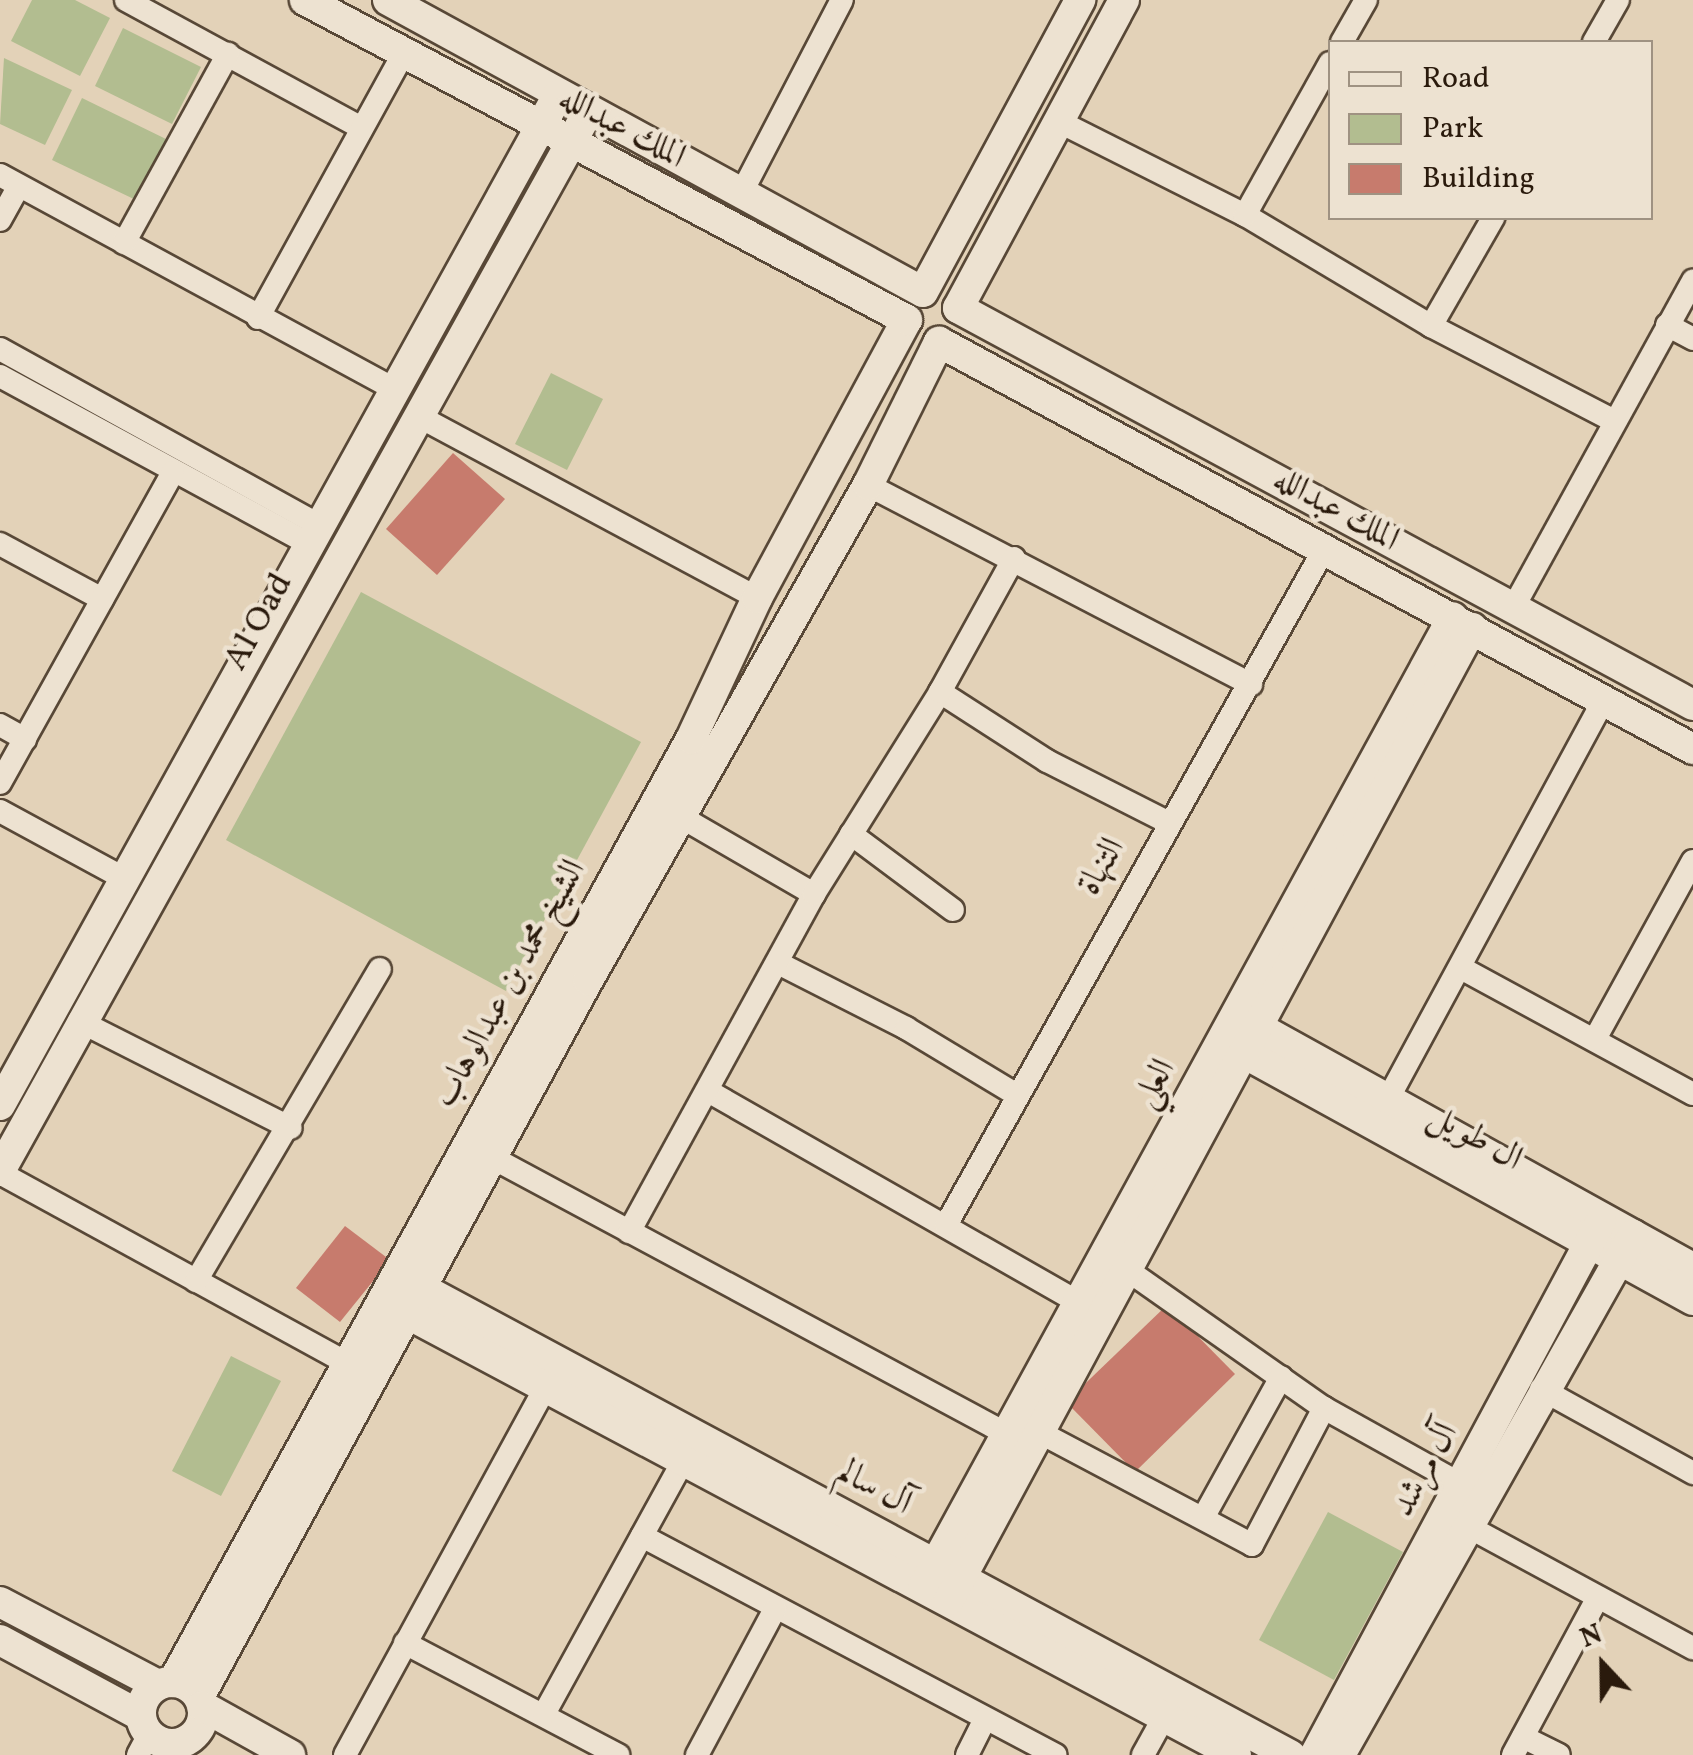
<!DOCTYPE html>
<html>
<head>
<meta charset="utf-8">
<style>
	body { margin:0 }
	#map { position:relative; width:1693px; height:1755px; overflow:hidden; background:#e3d2b8; font-family:Vollkorn,Amiri,serif }
	div>[style] { position:absolute }
	.green>* { inset:0; background:#b2bd90 }
	.building>* { inset:0; background:#c77b6d }
	.roads { filter:drop-shadow(2px 0 #584837) drop-shadow(-2px 0 #584837) drop-shadow(0 2px #584837) drop-shadow(0 -2px #584837) }
	.street>* { height:22px; margin:-11px; padding:0 11px; transform-origin:11px; border-radius:11px; background:#ede2d1 }
	.secondary>* { height:30px; margin:-15px; padding:0 15px; transform-origin:15px; border-radius:15px; background:#ede2d1 }
	.secondary>.ring { margin:-15px; padding:0; box-sizing:content-box; background:none; border:30px solid #ede2d1; border-radius:50% }
	span { translate:-50% -50%; white-space:nowrap; text-align:center; line-height:1.15; -webkit-text-stroke:9px #ede2d1; paint-order:stroke }
	.street-label { font-size:35px; color:#2a1a0c }
	.legend { position:absolute; left:1328px; top:40px; width:325px; height:180px; box-sizing:border-box; background:#ede2d1; border:2px solid #9f9282; margin:0; padding:12px 18px; list-style:none; font-size:30px; color:#2a1a0c }
	.legend li { display:flex; align-items:center; gap:20px; height:50px }
	.legend b { width:50px; border:2px solid #9f9282 }
	.north { position:absolute; left:1553px; top:1615px; width:100px; height:100px; -webkit-text-stroke:8px #ede2d1; paint-order:stroke; rotate:338deg; font-size:28px; font-weight:700; line-height:40px; text-align:center; color:#2a1a0c }
	.north::after { content:''; display:block; margin:auto; width:35px; height:45px; background:#2a1a0c; clip-path:polygon(50% 0,100% 100%,50% 72%,0 100%) }
</style>
</head>
<body>
<div id="map">
	<div class="green">
		<div style="clip-path:polygon(32px 0,75px 0,110px 18px,80px 76px,11px 41px)"></div>
		<div style="clip-path:polygon(123px 28px,201px 67px,172px 124px,95px 86px)"></div>
		<div style="clip-path:polygon(4px 58px,72px 90px,45px 145px,0 124px)"></div>
		<div style="clip-path:polygon(82px 98px,168px 140px,138px 201px,52px 160px)"></div>
		<div style="clip-path:polygon(551px 373px,603px 399px,567px 470px,515px 444px)"></div>
		<div style="clip-path:polygon(361px 592px,641px 742px,506px 991px,226px 840px)"></div>
		<div style="clip-path:polygon(231px 1356px,281px 1381px,221px 1496px,172px 1471px)"></div>
		<div style="clip-path:polygon(1328px 1512px,1403px 1552px,1334px 1680px,1259px 1640px)"></div>
	</div>
	<div class="building">
		<div style="clip-path:polygon(453px 453px,505px 499px,437px 575px,386px 529px)"></div>
		<div style="clip-path:polygon(345px 1226px,390px 1260px,340px 1322px,296px 1288px)"></div>
		<div style="clip-path:polygon(1167px 1305px,1235px 1374px,1135px 1472px,1066px 1402px)"></div>
	</div>
	<div class="roads">
		<div class="street">
			<div style="left:126px;top:0;width:268px;rotate:28.5deg"></div>
			<div style="left:1342px;top:42px;width:48px;rotate:-60.3deg"></div>
			<div style="left:1594px;top:42px;width:48px;rotate:-60.3deg"></div>
			<div style="left:1058px;top:121px;width:209px;rotate:26.7deg"></div>
			<div style="left:1245px;top:215px;width:217px;rotate:30.8deg"></div>
			<div style="left:1431px;top:326px;width:204px;rotate:27.4deg"></div>
			<div style="left:0;top:175px;width:451px;rotate:28.5deg"></div>
			<div style="left:743px;top:190px;width:214px;rotate:-62.5deg"></div>
			<div style="left:1245px;top:215px;width:174px;rotate:-60.8deg"></div>
			<div style="left:0;top:220px;width:39px;rotate:-61deg"></div>
			<div style="left:124px;top:243px;width:216px;rotate:-61.2deg"></div>
			<div style="left:258px;top:318px;width:301px;rotate:-61.2deg"></div>
			<div style="left:1667px;top:325px;width:30px;rotate:28deg"></div>
			<div style="left:1431px;top:326px;width:125px;rotate:-60.1deg"></div>
			<div style="left:0;top:349px;width:366px;rotate:28.9deg"></div>
			<div style="left:0;top:376px;width:353px;rotate:28.5deg"></div>
			<div style="left:418px;top:416px;width:385px;rotate:28.2deg"></div>
			<div style="left:868px;top:485px;width:432px;rotate:27.5deg"></div>
			<div style="left:0;top:544px;width:116px;rotate:28.3deg"></div>
			<div style="left:1512px;top:610px;width:376px;rotate:-61.2deg"></div>
			<div style="left:940px;top:692px;width:127px;rotate:32.8deg"></div>
			<div style="left:1047px;top:761px;width:135px;rotate:26.9deg"></div>
			<div style="left:0;top:725px;width:29px;rotate:29deg"></div>
			<div style="left:0;top:783px;width:356px;rotate:-60.9deg"></div>
			<div style="left:0;top:811px;width:142px;rotate:28.5deg"></div>
			<div style="left:681px;top:817px;width:154px;rotate:30.1deg"></div>
			<div style="left:851px;top:834px;width:127px;rotate:36.7deg"></div>
			<div style="left:778px;top:963px;width:144px;rotate:26.9deg"></div>
			<div style="left:906px;top:1028px;width:130px;rotate:31.1deg"></div>
			<div style="left:1461px;top:968px;width:264px;rotate:28.5deg"></div>
			<div style="left:79px;top:1021px;width:237px;rotate:26.8deg"></div>
			<div style="left:1595px;top:1039px;width:203px;rotate:-61.2deg"></div>
			<div style="left:708px;top:1091px;width:427px;rotate:29.7deg"></div>
			<div style="left:1388px;top:1099px;width:451px;rotate:-61.6deg"></div>
			<div style="left:491px;top:1157px;width:586px;rotate:28.23deg"></div>
			<div style="left:0;top:1173px;width:392px;rotate:28.7deg"></div>
			<div style="left:946px;top:1225px;width:778px;rotate:-60.77deg"></div>
			<div style="left:629px;top:1232px;width:385px;rotate:-61.3deg"></div>
			<div style="left:814px;top:894px;width:238px;rotate:-58deg"></div>
			<div style="left:940px;top:692px;width:153px;rotate:-61.1deg"></div>
			<div style="left:1126px;top:1269px;width:242px;rotate:35.1deg"></div>
			<div style="left:1324px;top:1408px;width:154px;rotate:29.1deg"></div>
			<div style="left:196px;top:1281px;width:362px;rotate:-59.5deg"></div>
			<div style="left:1541px;top:1389px;width:174px;rotate:28.9deg"></div>
			<div style="left:1039px;top:1432px;width:241px;rotate:27.9deg"></div>
			<div style="left:1252px;top:1545px;width:155px;rotate:-62.3deg"></div>
			<div style="left:1203px;top:1518px;width:161px;rotate:-61deg"></div>
			<div style="left:1467px;top:1526px;width:257px;rotate:28.4deg"></div>
			<div style="left:642px;top:1536px;width:468px;rotate:27.9deg"></div>
			<div style="left:405px;top:1643px;width:241px;rotate:27.7deg"></div>
			<div style="left:544px;top:1714px;width:293px;rotate:-61.2deg"></div>
			<div style="left:1523px;top:1737px;width:40px;rotate:26.6deg"></div>
			<div style="left:138px;top:1755px;width:24px;rotate:-62deg"></div>
			<div style="left:172px;top:1755px;width:13px;rotate:-61deg"></div>
			<div style="left:345px;top:1755px;width:420px;rotate:-61.4deg"></div>
			<div style="left:697px;top:1755px;width:166px;rotate:-61.9deg"></div>
			<div style="left:967px;top:1755px;width:40px;rotate:-63.4deg"></div>
			<div style="left:1143px;top:1755px;width:43px;rotate:-61.1deg"></div>
			<div style="left:1513px;top:1755px;width:179px;rotate:-61.7deg"></div>
		</div>
		<div class="secondary">
			<div style="left:388px;top:0;width:609px;rotate:28.63deg"></div>
			<div style="left:923px;top:292px;width:332px;rotate:-61.7deg"></div>
			<div style="left:1124px;top:0;width:350px;rotate:118.3deg"></div>
			<div style="left:958px;top:308px;width:835px;rotate:28.38deg"></div>
			<div style="left:1241px;top:1018px;width:517px;rotate:28.95deg"></div>
			<div style="left:1224px;top:1042px;width:535px;rotate:28.82deg"></div>
			<div style="left:0;top:1105px;width:1154px;rotate:-61.08deg"></div>
			<div style="left:0;top:1171px;width:1211px;rotate:-60.96deg"></div>
			<div style="left:421px;top:1288px;width:987px;rotate:28.25deg"></div>
			<div style="left:408px;top:1314px;width:938px;rotate:28.04deg"></div>
			<div style="left:923px;top:1587px;width:1105px;rotate:-61.35deg"></div>
			<div style="left:949px;top:1600px;width:1104px;rotate:-61.72deg"></div>
			<div style="left:0;top:1602px;width:178px;rotate:27.7deg"></div>
			<div style="left:0;top:1640px;width:160px;rotate:28.3deg"></div>
			<div style="left:173px;top:1682px;width:1076px;rotate:-61.22deg"></div>
			<div style="left:691px;top:739px;width:156px;rotate:-64.9deg"></div>
			<div style="left:757px;top:598px;width:316px;rotate:-61.7deg"></div>
			<div style="left:907px;top:320px;width:682px;rotate:-152.01deg"></div>
			<div class="ring" style="left:141px;top:1682px;width:32px;height:32px"></div>
			<div style="left:199px;top:1697px;width:816px;rotate:-61.52deg"></div>
			<div style="left:588px;top:980px;width:569px;rotate:-60.51deg"></div>
			<div style="left:868px;top:485px;width:160px;rotate:-63.6deg"></div>
			<div style="left:939px;top:342px;width:857px;rotate:28.36deg"></div>
			<div style="left:202px;top:1706px;width:101px;rotate:29.1deg"></div>
			<div style="left:1315px;top:1755px;width:606px;rotate:-61.83deg"></div>
			<div style="left:1340px;top:1755px;width:597px;rotate:-60.6deg"></div>
		</div>
	</div>
	<div class="street-label">
		<span style="left:622px;top:128px;rotate:28deg">الملك عبدالله</span>
		<span style="left:1336px;top:510px;rotate:29deg">الملك عبدالله</span>
		<span style="left:259px;top:622px;rotate:-61deg">Al Oad</span>
		<span style="left:1102px;top:867px;rotate:-61deg">التنهاة</span>
		<span style="left:510px;top:984px;rotate:-61deg">الشيخ محمد بن عبدالوهاب</span>
		<span style="left:1155px;top:1084px;rotate:-61deg">العلي</span>
		<span style="left:1475px;top:1138px;rotate:29deg">ال طويل</span>
		<span style="left:1425px;top:1470px;rotate:-61deg">آل مرشد</span>
		<span style="left:874px;top:1488px;rotate:28deg">آل سالم</span>
	</div>
	<ul class="legend">
	<li><b style="height:12px;background:#ede2d1"></b>Road</li>
	<li><b style="height:28px;background:#b2bd90"></b>Park</li>
	<li><b style="height:28px;background:#c77b6d"></b>Building</li>
	</ul>
	<div class="north">N</div>
</div>
</body>
</html>
